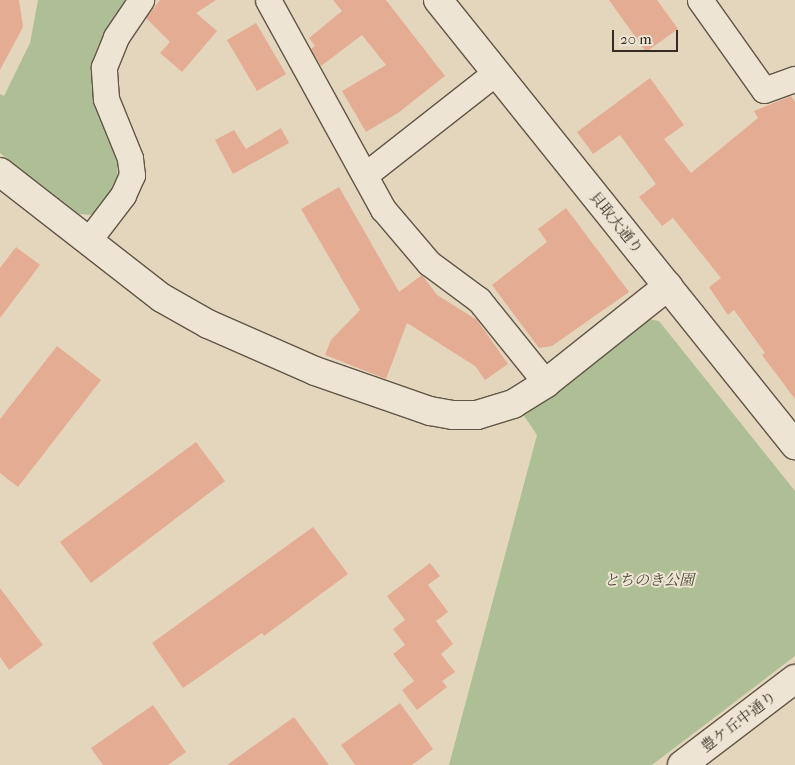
<!DOCTYPE html>
<html>
<head>
<meta charset="utf-8">
<style>
	body { margin:0 }
	#map { position:relative; width:795px; height:765px; overflow:hidden; background:#e4d6bc; font-family:"IM FELL French Canon","Noto Serif JP",serif }
	div>[style] { position:absolute }
	.green>* { inset:0; background:#aebf96 }
	.building>* { inset:0; background:#e4ac92 }
	.roads { filter:drop-shadow(1px 0 #615648) drop-shadow(-1px 0 #615648) drop-shadow(0 1px #615648) drop-shadow(0 -1px #615648) }
	.street>* { height:25px; margin:-12.5px; padding:0 12.5px; transform-origin:12.5px; border-radius:12.5px; background:#ede4d3 }
	.secondary>* { height:28px; margin:-14px; padding:0 14px; transform-origin:14px; border-radius:14px; background:#ede4d3 }
	span { translate:-50% -50%; white-space:nowrap; text-align:center; line-height:1.15; -webkit-text-stroke:4px #ede4d3; paint-order:stroke }
	.street-label { font-size:15px; color:#352b22 }
	.park-label { font-size:15px; color:#4d4939; font-style:italic }
	.scale { position:absolute; left:612px; top:30px; width:66px; height:22px; box-sizing:border-box; border:2px solid #352b22; border-top:0; padding-left:6px; font-size:15px; line-height:18px; white-space:nowrap; color:#352b22; -webkit-text-stroke:4px #ede4d3; paint-order:stroke }
</style>
</head>
<body>
<div id="map">
	<div class="green">
		<div style="clip-path:polygon(38px 0,131px 0,105px 31px,94px 57px,92px 86px,118px 160px,117px 182px,93px 215px,79px 214px,0 153px,0 94px,4px 96px,30px 43px)"></div>
		<div style="clip-path:polygon(643px 318px,659px 321px,795px 491px,795px 656px,652px 765px,449px 765px,537px 435px,522px 413px)"></div>
	</div>
	<div class="building">
		<div style="clip-path:polygon(0 0,19px 0,23px 27px,0 70px)"></div>
		<div style="clip-path:polygon(160px 0,216px 0,196px 13px,217px 31px,182px 72px,160px 53px,170px 42px,146px 18px)"></div>
		<div style="clip-path:polygon(333px 0,386px 0,445px 76px,398px 113px,366px 132px,342px 91px,386px 65px,362px 35px,321px 66px,311px 49px,315px 46px,309px 38px,342px 11px)"></div>
		<div style="clip-path:polygon(609px 0,657px 0,678px 29px,646px 52px)"></div>
		<div style="clip-path:polygon(256px 23px,286px 74px,257px 91px,227px 40px)"></div>
		<div style="clip-path:polygon(650px 78px,684px 125px,664px 139px,691px 173px,758px 118px,754px 111px,791px 96px,795px 102px,795px 399px,762px 355px,765px 353px,734px 310px,728px 315px,709px 287px,721px 278px,673px 218px,662px 226px,639px 197px,656px 184px,620px 135px,593px 154px,577px 132px)"></div>
		<div style="clip-path:polygon(281px 128px,289px 143px,233px 174px,215px 140px,234px 130px,246px 149px)"></div>
		<div style="clip-path:polygon(339px 187px,399px 292px,422px 275px,437px 295px,477px 320px,508px 364px,485px 380px,475px 366px,407px 323px,386px 379px,325px 355px,331px 340px,360px 310px,301px 209px)"></div>
		<div style="clip-path:polygon(566px 208px,629px 292px,552px 346px,539px 348px,492px 285px,547px 242px,538px 229px)"></div>
		<div style="clip-path:polygon(16px 247px,40px 265px,0 318px,0 268px)"></div>
		<div style="clip-path:polygon(57px 346px,101px 380px,18px 487px,0 473px,0 419px)"></div>
		<div style="clip-path:polygon(196px 442px,225px 481px,91px 583px,60px 542px)"></div>
		<div style="clip-path:polygon(313px 527px,348px 574px,264px 636px,262px 633px,183px 688px,152px 643px)"></div>
		<div style="clip-path:polygon(430px 563px,440px 576px,428px 585px,448px 612px,436px 621px,453px 644px,441px 654px,455px 672px,442px 681px,447px 687px,417px 710px,402px 690px,414px 681px,393px 654px,405px 645px,393px 629px,405px 620px,387px 596px)"></div>
		<div style="clip-path:polygon(0 588px,43px 645px,9px 670px,0 657px)"></div>
		<div style="clip-path:polygon(400px 703px,433px 749px,412px 765px,355px 765px,341px 745px)"></div>
		<div style="clip-path:polygon(153px 705px,186px 752px,168px 765px,103px 765px,91px 748px)"></div>
		<div style="clip-path:polygon(294px 717px,329px 765px,227px 765px)"></div>
	</div>
	<div class="roads">
		<div class="street">
			<div style="left:268px;top:0;width:239px;rotate:61.2deg"></div>
			<div style="left:383px;top:209px;width:71px;rotate:49.6deg"></div>
			<div style="left:429px;top:263px;width:62px;rotate:36.5deg"></div>
			<div style="left:479px;top:300px;width:107px;rotate:51.1deg"></div>
			<div style="left:700px;top:0;width:110px;rotate:54.6deg"></div>
			<div style="left:764px;top:90px;width:33px;rotate:-20deg"></div>
			<div style="left:365px;top:175px;width:165px;rotate:-38.1deg"></div>
			<div style="left:88px;top:241px;width:58px;rotate:-52.7deg"></div>
			<div style="left:123px;top:195px;width:22px;rotate:-66deg"></div>
			<div style="left:132px;top:175px;width:17px;rotate:-97deg"></div>
			<div style="left:130px;top:158px;width:64px;rotate:-112.1deg"></div>
			<div style="left:106px;top:99px;width:32px;rotate:-94deg"></div>
			<div style="left:104px;top:67px;width:32px;rotate:-68deg"></div>
			<div style="left:116px;top:37px;width:45px;rotate:-56deg"></div>
		</div>
		<div class="secondary">
			<div style="left:438px;top:0;width:571px;rotate:51.26deg"></div>
			<div style="left:0;top:172px;width:205px;rotate:37.9deg"></div>
			<div style="left:162px;top:298px;width:53px;rotate:29.5deg"></div>
			<div style="left:208px;top:324px;width:117px;rotate:23.7deg"></div>
			<div style="left:315px;top:371px;width:122px;rotate:19.2deg"></div>
			<div style="left:430px;top:411px;width:23px;rotate:10deg"></div>
			<div style="left:453px;top:415px;width:24px"></div>
			<div style="left:477px;top:415px;width:38px;rotate:-17deg"></div>
			<div style="left:513px;top:404px;width:39px;rotate:-32deg"></div>
			<div style="left:546px;top:383px;width:156px;rotate:-38.5deg"></div>
			<div style="left:682px;top:765px;width:142px;rotate:-37.3deg"></div>
		</div>
	</div>
	<div class="street-label">
		<span style="left:616px;top:223px;rotate:51deg">貝取大通り</span>
		<span style="left:739px;top:722px;rotate:-37deg">豊ケ丘中通り</span>
	</div>
	<div class="park-label">
		<span style="left:649px;top:581px">とちのき公園</span>
	</div>
	<div class="scale">20 m</div>
</div>
</body>
</html>
